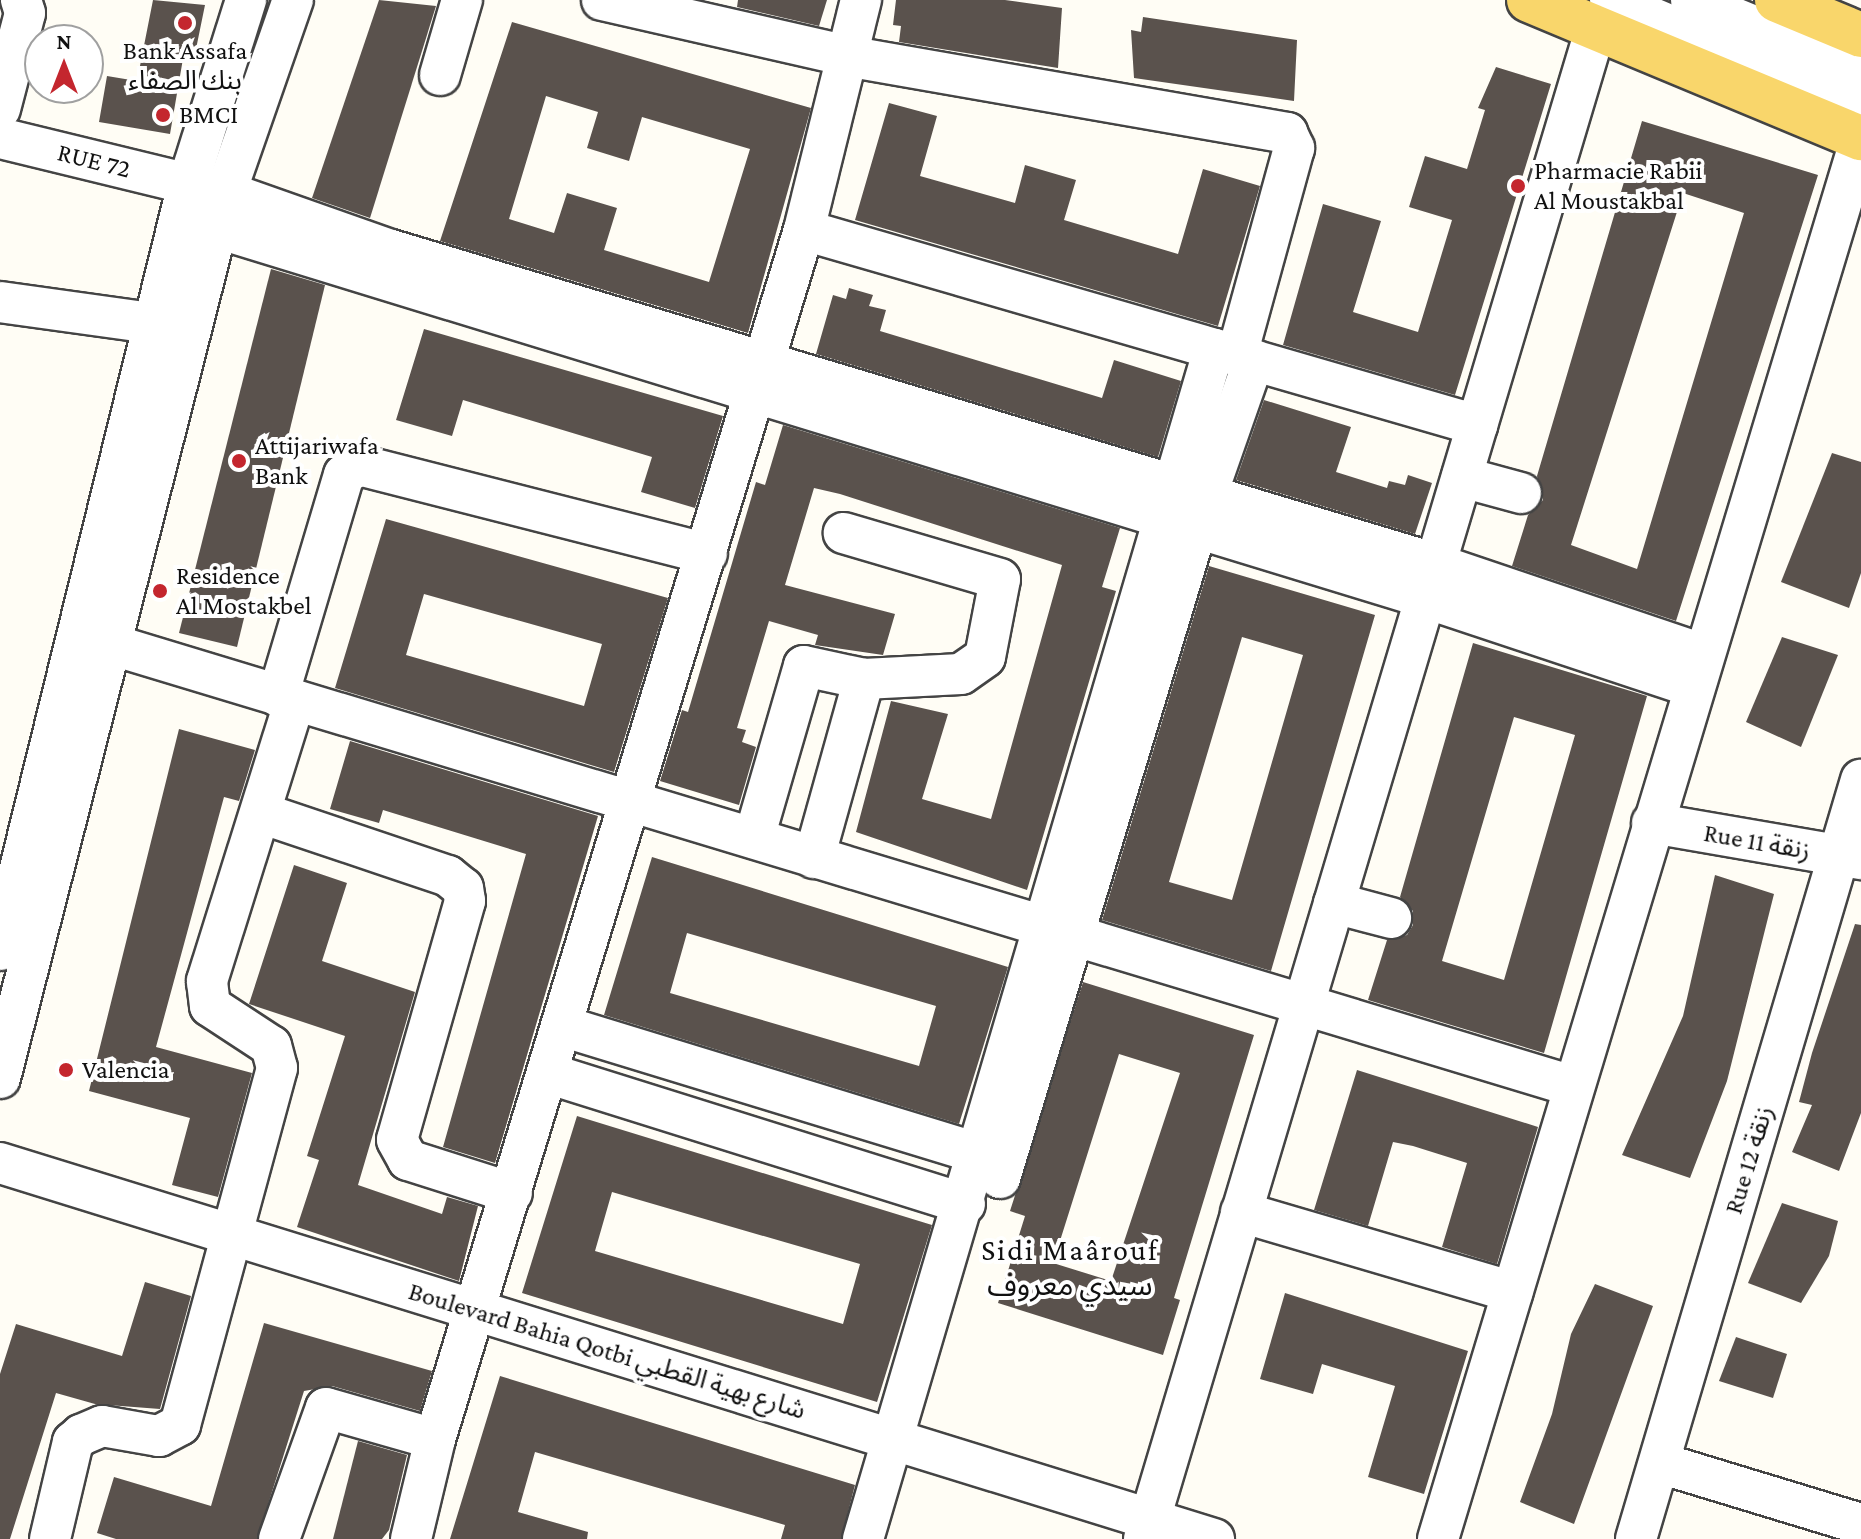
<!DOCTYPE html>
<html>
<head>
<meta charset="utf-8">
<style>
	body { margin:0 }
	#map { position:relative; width:1861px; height:1539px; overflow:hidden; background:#fffdf5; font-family:"Crimson Pro","Noto Sans Arabic",serif }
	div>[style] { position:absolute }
	.building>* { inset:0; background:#5a524d }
	.roads { filter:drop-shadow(2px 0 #444) drop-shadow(-2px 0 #444) drop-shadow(0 2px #444) drop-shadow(0 -2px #444) }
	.minor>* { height:40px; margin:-20px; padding:0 20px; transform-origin:20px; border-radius:20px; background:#fff }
	.major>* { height:44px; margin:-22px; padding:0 22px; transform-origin:22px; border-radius:22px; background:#f9d66b }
	.dots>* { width:22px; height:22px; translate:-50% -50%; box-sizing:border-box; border:4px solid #fff; border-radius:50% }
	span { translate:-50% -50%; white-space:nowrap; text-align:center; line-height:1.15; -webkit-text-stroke:8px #fff; paint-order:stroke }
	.poi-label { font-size:26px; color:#111 }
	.left { translate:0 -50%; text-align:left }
	.street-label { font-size:26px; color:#111 }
	.quarter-label { font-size:30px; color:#111; letter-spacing:2px }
	.north { position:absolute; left:24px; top:24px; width:80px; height:80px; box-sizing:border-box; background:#fff; border:2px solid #a0a0a0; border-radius:50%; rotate:0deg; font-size:22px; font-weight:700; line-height:32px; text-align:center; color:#111 }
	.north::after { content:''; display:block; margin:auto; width:28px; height:36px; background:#c4262e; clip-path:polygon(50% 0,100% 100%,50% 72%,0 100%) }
</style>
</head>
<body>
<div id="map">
	<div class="building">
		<div style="clip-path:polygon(153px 0,205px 5px,196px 49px,185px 47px,170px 134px,99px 122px,107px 76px,137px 81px)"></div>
		<div style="clip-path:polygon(379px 0,436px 6px,370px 218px,312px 198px)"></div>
		<div style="clip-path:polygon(738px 0,827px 0,819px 26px,737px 7px)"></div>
		<div style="clip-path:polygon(896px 0,1005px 0,1062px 8px,1058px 68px,899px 42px,901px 26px,893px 25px)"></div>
		<div style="clip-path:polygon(1143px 17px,1297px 40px,1294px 101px,1134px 78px,1131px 30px,1141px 32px)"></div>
		<div style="clip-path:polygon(evenodd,512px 22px,811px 108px,748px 333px,440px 241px,512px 22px,546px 96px,598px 112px,587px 148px,629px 161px,642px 117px,750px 149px,709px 282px,604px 250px,617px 208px,567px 193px,554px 233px,509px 219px,546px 96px)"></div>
		<div style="clip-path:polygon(1496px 67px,1551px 84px,1455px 395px,1283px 345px,1323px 204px,1381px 221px,1353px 312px,1418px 332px,1452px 220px,1409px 207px,1425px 156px,1467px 169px,1485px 110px,1478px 108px)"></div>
		<div style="clip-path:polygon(889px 103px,937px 116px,920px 176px,1015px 203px,1025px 165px,1076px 180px,1064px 220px,1178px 254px,1203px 169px,1260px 186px,1218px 326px,855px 220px)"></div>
		<div style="clip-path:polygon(evenodd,1642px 121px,1818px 175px,1676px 621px,1512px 566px,1528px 515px,1543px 500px,1537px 476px,1642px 121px,1683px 193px,1744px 213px,1637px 569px,1571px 545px,1683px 193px)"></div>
		<div style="clip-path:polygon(271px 269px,325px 285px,237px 647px,179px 633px)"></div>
		<div style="clip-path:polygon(849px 288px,873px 295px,869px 306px,886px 310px,880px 331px,1102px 398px,1114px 360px,1181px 381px,1158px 457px,816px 354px,833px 295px,846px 299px)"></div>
		<div style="clip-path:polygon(424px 329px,723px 416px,695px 508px,641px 492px,652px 457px,463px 400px,452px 436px,396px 420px)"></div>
		<div style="clip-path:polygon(1264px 400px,1351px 427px,1336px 472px,1387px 488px,1389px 481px,1405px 485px,1408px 475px,1432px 483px,1415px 534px,1236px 480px)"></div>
		<div style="clip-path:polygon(783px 425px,1120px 528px,1102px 587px,1116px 591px,1027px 890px,856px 832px,891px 701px,948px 714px,922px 799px,991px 819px,1062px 565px,840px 494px,814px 488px,785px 585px,895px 614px,883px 655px,815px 645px,818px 635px,769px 621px,737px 728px,746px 730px,742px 742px,756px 747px,739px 805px,660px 781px,682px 710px,688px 712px,756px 482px,765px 485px)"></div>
		<div style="clip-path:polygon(1832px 453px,1861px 462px,1861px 573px,1849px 608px,1781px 582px)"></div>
		<div style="clip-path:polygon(evenodd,386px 519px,668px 598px,614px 772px,335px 688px,386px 519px,424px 594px,602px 644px,584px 706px,406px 655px,424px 594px)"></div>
		<div style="clip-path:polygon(evenodd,1209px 566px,1375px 615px,1271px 971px,1102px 920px,1209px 566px,1242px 637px,1303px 655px,1232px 900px,1169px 882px,1242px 637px)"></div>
		<div style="clip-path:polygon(1782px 637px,1838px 655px,1801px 747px,1746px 722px)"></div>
		<div style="clip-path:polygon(evenodd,1473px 643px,1647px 696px,1544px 1053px,1368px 1000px,1387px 940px,1407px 935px,1413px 925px,1413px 911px,1400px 897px,1473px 643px,1514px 717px,1575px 735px,1504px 980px,1442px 961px,1514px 717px)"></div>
		<div style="clip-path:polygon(179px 729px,255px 750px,239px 801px,224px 797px,156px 1047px,252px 1073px,218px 1197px,172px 1185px,190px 1118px,89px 1091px)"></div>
		<div style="clip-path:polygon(350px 741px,598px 816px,495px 1163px,443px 1147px,526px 854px,383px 810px,379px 823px,330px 809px)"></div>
		<div style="clip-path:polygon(evenodd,652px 857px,1008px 967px,959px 1124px,604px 1015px,652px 857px,687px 933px,936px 1006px,919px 1066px,670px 993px,687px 933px)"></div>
		<div style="clip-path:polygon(294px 865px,347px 883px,322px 961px,415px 992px,358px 1185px,442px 1214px,447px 1197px,478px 1206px,459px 1281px,297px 1227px,319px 1160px,307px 1156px,345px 1036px,249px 1004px)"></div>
		<div style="clip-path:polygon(1715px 875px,1774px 894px,1727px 1081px,1690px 1178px,1622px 1155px,1683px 1016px)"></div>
		<div style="clip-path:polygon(1855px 924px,1861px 925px,1861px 1113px,1839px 1171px,1792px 1152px,1812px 1105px,1799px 1102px,1812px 1053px)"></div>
		<div style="clip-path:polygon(evenodd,1083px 982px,1254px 1035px,1174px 1298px,1180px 1300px,1163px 1355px,998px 1303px,1025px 1216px,1010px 1211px,1083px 982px,1119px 1054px,1180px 1073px,1111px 1281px,1053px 1263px,1119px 1054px)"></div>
		<div style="clip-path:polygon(1357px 1070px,1538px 1127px,1497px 1264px,1442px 1247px,1467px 1163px,1413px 1146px,1393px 1142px,1368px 1226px,1314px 1210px)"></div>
		<div style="clip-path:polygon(evenodd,577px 1116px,932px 1225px,877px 1402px,522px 1293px,577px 1116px,612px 1192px,860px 1264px,843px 1324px,595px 1251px,612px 1192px)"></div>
		<div style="clip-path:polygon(1782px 1203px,1838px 1221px,1829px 1256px,1801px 1303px,1748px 1283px)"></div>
		<div style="clip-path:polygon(145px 1282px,191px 1296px,160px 1409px,95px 1404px,56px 1393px,10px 1539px,0 1539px,0 1374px,16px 1324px,122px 1356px)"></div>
		<div style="clip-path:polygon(1595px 1284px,1653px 1306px,1574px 1524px,1520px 1502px,1552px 1414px,1571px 1334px)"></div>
		<div style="clip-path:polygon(1285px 1293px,1468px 1351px,1424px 1494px,1368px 1477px,1395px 1386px,1322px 1364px,1313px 1394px,1260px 1379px)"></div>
		<div style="clip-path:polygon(264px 1323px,432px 1371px,420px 1411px,332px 1386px,304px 1391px,257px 1539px,116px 1539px,97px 1533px,114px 1477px,211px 1506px)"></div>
		<div style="clip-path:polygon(1736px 1337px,1787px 1354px,1773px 1398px,1719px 1381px)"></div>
		<div style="clip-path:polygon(500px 1376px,855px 1485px,841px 1539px,781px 1539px,785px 1525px,535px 1452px,518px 1512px,588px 1532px,587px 1539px,450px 1539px)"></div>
		<div style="clip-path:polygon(358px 1441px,407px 1455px,389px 1530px,382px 1539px,333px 1539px)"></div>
	</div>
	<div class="roads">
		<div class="minor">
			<div style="left:602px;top:0;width:256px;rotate:12.8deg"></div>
			<div style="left:852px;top:57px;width:442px;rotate:9.9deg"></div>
			<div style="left:1287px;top:133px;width:17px;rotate:65deg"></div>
			<div style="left:1294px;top:148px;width:215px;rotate:105.4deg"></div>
			<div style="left:1610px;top:0;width:272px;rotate:22.9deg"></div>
			<div style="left:1691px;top:0;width:184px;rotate:22.4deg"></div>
			<div style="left:440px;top:75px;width:78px;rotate:-73.7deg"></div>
			<div style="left:0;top:109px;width:99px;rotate:-75.4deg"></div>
			<div style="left:25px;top:13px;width:14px;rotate:-107deg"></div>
			<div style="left:0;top:138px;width:194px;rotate:13.7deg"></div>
			<div style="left:226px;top:192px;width:175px;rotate:19.4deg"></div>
			<div style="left:391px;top:250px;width:1091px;rotate:16.72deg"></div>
			<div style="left:1436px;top:564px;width:281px;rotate:18.7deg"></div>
			<div style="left:217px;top:228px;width:1264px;rotate:17.02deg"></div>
			<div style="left:1426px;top:598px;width:281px;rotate:18.4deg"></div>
			<div style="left:804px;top:230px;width:701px;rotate:16.16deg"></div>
			<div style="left:0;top:302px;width:160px;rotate:7.9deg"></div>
			<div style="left:1462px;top:477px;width:61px;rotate:15.2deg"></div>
			<div style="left:113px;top:645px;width:1525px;rotate:16.81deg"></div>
			<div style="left:278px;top:696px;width:231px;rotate:-73.4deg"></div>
			<div style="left:344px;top:475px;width:18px;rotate:-34deg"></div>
			<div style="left:359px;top:465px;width:359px;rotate:14.3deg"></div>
			<div style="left:261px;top:813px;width:197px;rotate:18.6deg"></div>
			<div style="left:448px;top:876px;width:19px;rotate:39deg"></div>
			<div style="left:463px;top:888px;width:13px;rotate:81deg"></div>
			<div style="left:465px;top:901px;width:248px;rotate:105.9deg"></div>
			<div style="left:397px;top:1140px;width:23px;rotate:61deg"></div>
			<div style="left:408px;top:1160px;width:109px;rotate:17.6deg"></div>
			<div style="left:1652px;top:823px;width:212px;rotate:9.8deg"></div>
			<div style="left:754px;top:838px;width:179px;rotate:-73.8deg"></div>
			<div style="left:804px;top:666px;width:61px;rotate:12.2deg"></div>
			<div style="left:864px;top:679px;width:97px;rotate:-3deg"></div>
			<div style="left:961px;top:674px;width:29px;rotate:-35deg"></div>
			<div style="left:985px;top:657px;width:79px;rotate:-79.1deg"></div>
			<div style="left:1000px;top:579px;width:163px;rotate:-163.6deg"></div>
			<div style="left:814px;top:858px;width:186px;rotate:-74.4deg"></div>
			<div style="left:1334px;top:903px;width:59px;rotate:14.7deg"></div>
			<div style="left:0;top:950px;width:789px;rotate:-76.21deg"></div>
			<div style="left:188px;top:184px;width:193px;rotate:-72.5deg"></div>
			<div style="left:562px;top:1026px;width:437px;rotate:17deg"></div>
			<div style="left:547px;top:1073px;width:438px;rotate:17.4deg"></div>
			<div style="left:0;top:1078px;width:914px;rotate:-75.69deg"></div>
			<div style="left:226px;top:192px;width:203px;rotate:-70.8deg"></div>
			<div style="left:0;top:1163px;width:1271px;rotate:17.21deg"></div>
			<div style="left:1000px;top:1178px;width:715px;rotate:-73.16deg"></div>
			<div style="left:1207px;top:494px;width:142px;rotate:-70.7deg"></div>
			<div style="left:1241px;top:1212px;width:283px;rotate:16.4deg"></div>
			<div style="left:1660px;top:1463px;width:210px;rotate:16.9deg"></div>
			<div style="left:50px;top:1539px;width:100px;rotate:-76.7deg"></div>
			<div style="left:73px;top:1442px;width:11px;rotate:-41deg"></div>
			<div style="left:81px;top:1435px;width:23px;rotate:-23deg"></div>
			<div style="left:102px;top:1426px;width:58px;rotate:10deg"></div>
			<div style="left:159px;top:1436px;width:24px;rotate:-28deg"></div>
			<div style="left:180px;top:1425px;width:370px;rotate:-74.8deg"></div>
			<div style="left:277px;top:1068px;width:23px;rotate:-105deg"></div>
			<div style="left:271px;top:1046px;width:73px;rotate:-146.7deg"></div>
			<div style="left:210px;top:1006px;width:25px;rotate:-97deg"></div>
			<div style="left:207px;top:981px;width:294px;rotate:-72.6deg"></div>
			<div style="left:279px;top:1539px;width:139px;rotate:-70.3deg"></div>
			<div style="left:326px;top:1408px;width:113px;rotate:15.9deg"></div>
			<div style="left:411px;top:1539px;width:103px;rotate:-76.5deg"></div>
			<div style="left:435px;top:1439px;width:1264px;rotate:-73.03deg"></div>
			<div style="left:804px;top:230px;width:237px;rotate:-76.1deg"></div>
			<div style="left:863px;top:1539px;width:1241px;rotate:-73.57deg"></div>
			<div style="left:1144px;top:1539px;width:1577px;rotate:-73.35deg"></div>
			<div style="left:1438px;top:1539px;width:1463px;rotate:-73.2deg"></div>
			<div style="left:1636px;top:1539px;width:792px;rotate:-73.49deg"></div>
		</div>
		<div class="major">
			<div style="left:1529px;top:0;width:360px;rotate:22.6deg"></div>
			<div style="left:1777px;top:0;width:91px;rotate:22.6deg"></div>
		</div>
	</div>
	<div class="dots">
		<div style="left:185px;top:23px;background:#c4262e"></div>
		<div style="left:163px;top:115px;background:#c4262e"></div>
		<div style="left:1518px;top:186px;background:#c4262e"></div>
		<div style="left:239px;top:461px;background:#c4262e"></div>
		<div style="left:160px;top:591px;background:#c4262e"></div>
		<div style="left:66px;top:1070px;background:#c4262e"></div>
	</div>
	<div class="poi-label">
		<span style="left:185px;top:66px">Bank Assafa<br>بنك الصفاء</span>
		<span class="left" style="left:179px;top:115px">BMCI</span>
		<span class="left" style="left:1534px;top:186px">Pharmacie Rabii<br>Al Moustakbal</span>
		<span class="left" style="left:255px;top:461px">Attijariwafa<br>Bank</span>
		<span class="left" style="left:176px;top:591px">Residence<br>Al Mostakbel</span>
		<span class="left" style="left:82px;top:1070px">Valencia</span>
	</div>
	<div class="street-label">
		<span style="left:94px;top:161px;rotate:14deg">RUE 72</span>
		<span style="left:1757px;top:842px;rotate:10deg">Rue 11 زنقة</span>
		<span style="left:1749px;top:1160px;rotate:-73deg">Rue 12 زنقة</span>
		<span style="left:607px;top:1351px;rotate:17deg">Boulevard Bahia Qotbi شارع بهية القطبي</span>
	</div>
	<div class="quarter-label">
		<span style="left:1070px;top:1267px">Sidi Maârouf<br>سيدي معروف</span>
	</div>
	<div class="north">N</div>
</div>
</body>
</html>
